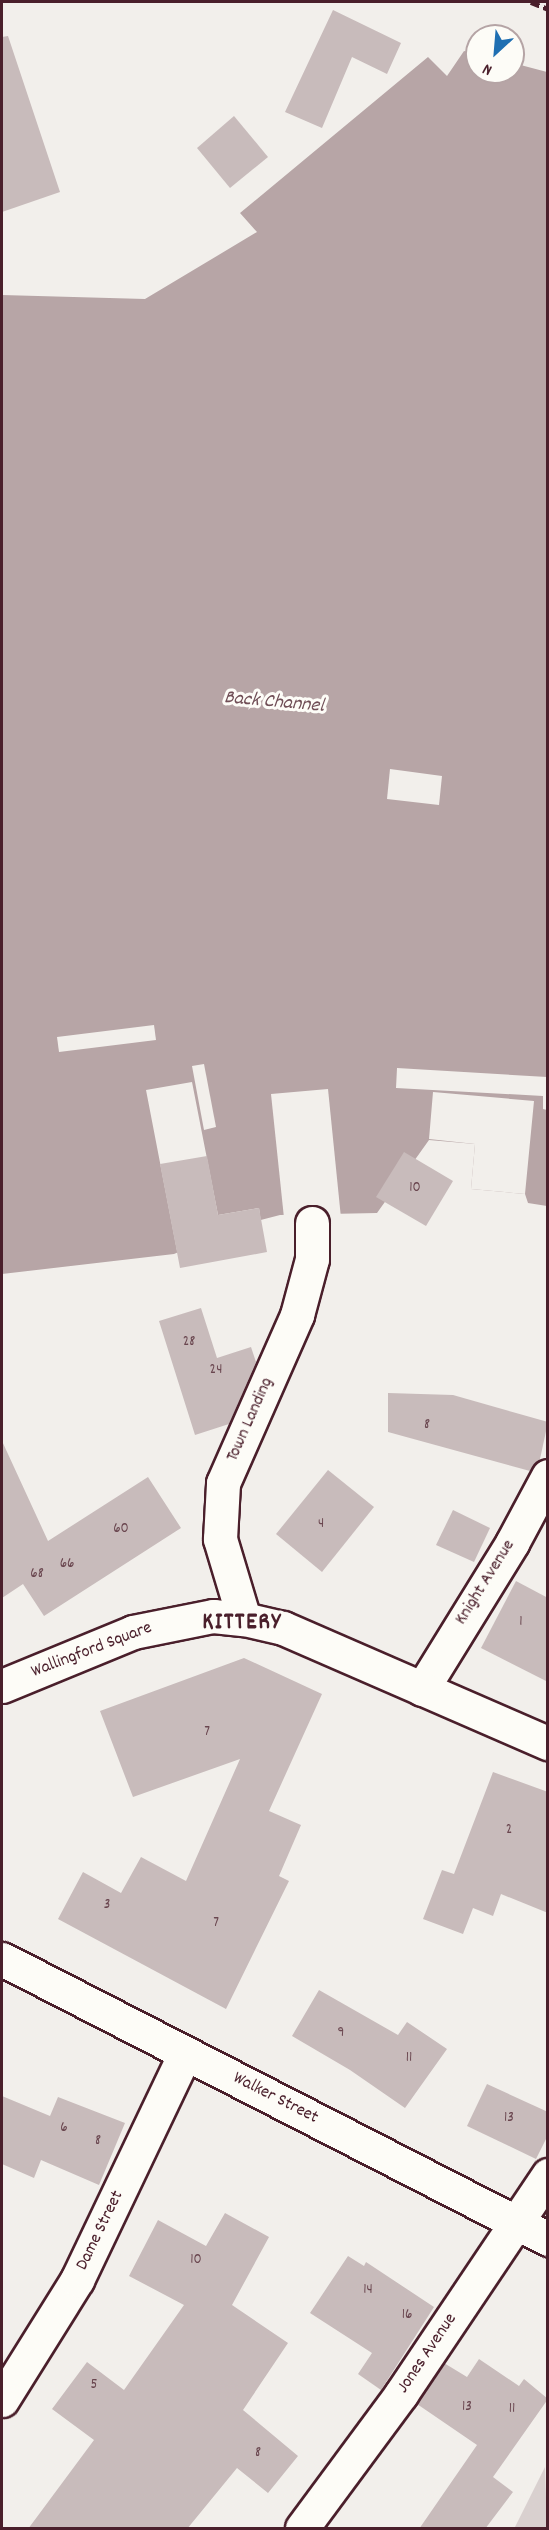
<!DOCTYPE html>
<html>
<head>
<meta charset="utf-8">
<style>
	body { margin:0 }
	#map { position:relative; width:549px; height:2530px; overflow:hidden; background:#f2efeb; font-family:Dekko,sans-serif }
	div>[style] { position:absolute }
	.green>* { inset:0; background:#d9d0cf }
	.water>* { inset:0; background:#b7a5a6 }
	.pier>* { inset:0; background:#f2efeb }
	.building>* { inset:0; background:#c8bbbb }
	.roads { filter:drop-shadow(2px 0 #4a1f2b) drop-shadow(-2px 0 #4a1f2b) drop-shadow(0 2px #4a1f2b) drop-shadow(0 -2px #4a1f2b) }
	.street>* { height:33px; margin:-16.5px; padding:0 16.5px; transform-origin:16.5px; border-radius:16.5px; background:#fdfcf7 }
	.secondary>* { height:33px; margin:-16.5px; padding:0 16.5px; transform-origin:16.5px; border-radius:16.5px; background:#fdfcf7 }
	.rail>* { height:4.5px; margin-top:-2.25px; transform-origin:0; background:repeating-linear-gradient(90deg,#4a1f2b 0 9px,transparent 0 13.5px) }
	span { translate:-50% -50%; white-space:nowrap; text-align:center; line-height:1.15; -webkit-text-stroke:6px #fdfcf7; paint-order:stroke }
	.number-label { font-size:15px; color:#6a464f }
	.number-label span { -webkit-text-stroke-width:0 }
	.street-label { font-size:18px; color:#4a1f2b }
	.water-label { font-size:20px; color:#704e56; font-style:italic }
	.district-label { font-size:24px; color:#4a1f2b; font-weight:700; letter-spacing:1.5px }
	.frame { position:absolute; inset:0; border:3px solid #4a1f2b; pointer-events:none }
	.north { position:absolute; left:465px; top:24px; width:60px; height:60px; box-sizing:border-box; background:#fdfcf7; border:2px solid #b5a4a5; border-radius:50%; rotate:206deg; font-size:16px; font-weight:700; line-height:24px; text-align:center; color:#4a1f2b }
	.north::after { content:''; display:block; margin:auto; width:21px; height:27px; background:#1f6fb2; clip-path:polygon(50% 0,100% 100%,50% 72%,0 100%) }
</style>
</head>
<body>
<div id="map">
	<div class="green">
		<div style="clip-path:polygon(545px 2467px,547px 2528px,517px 2528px,515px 2527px)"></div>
	</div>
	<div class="water">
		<div style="clip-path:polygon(464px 51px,477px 54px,477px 72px,513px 72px,513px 63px,547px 72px,547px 1206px,528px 1203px,525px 1194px,471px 1189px,475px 1144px,429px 1140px,377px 1213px,280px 1215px,238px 1226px,174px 1254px,2px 1274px,2px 295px,145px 299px,257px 232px,240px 213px,428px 57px,447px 76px)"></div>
	</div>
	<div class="pier">
		<div style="clip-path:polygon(390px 769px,442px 776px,439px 805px,387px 799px)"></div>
		<div style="clip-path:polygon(154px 1025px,156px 1040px,59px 1052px,57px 1037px)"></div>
		<div style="clip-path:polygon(204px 1064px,216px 1127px,204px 1130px,192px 1066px)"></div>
		<div style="clip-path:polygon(397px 1068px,547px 1077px,547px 1110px,543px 1109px,543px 1096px,396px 1088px)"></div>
		<div style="clip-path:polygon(192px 1082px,218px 1215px,259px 1208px,261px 1223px,178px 1256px,146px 1090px)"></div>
		<div style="clip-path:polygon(328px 1089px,341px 1218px,284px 1218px,271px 1094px)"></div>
		<div style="clip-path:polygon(433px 1092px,534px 1101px,525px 1194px,471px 1189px,475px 1144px,429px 1139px)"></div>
	</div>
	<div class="building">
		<div style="clip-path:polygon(333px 10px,401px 43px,387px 74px,352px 57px,322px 128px,285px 112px)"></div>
		<div style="clip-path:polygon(8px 36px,60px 192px,2px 212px,2px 37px)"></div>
		<div style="clip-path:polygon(234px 116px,268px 157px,230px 188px,197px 148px)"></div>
		<div style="clip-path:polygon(404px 1152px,453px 1181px,426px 1226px,376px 1197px)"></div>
		<div style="clip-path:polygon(207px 1156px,218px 1215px,259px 1208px,267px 1252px,180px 1268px,160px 1164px)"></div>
		<div style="clip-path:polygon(201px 1308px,217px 1358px,251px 1347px,256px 1362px,229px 1424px,195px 1435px,159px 1321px)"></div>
		<div style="clip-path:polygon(388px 1393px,453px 1395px,548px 1422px,540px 1459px,530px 1471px,388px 1432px)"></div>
		<div style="clip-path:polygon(2px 1441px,48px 1541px,148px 1477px,181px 1528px,44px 1616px,23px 1584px,2px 1598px)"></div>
		<div style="clip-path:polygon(328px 1470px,374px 1507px,322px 1572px,276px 1534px)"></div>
		<div style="clip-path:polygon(453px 1510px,490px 1528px,474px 1562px,436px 1545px)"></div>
		<div style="clip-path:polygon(516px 1581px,548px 1598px,548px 1682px,481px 1648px)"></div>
		<div style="clip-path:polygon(244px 1658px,322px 1694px,269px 1811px,301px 1825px,279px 1876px,289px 1881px,226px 2009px,58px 1919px,83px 1872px,121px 1893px,141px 1857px,186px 1881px,240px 1759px,133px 1797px,100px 1711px)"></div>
		<div style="clip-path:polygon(493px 1772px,548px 1792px,548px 1913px,501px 1894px,493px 1916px,473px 1908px,463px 1934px,423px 1919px,442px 1870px,454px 1874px)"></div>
		<div style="clip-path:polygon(319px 1990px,398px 2035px,407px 2022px,447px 2049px,405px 2108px,350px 2070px,292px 2036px)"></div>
		<div style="clip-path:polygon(487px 2084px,548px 2112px,548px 2135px,536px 2159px,467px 2126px)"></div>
		<div style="clip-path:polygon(2px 2096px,50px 2116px,58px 2097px,125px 2123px,99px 2185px,41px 2160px,34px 2178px,2px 2164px)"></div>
		<div style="clip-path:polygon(225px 2213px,269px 2237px,232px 2305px,288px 2343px,243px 2410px,298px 2456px,268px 2493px,237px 2468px,187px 2529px,28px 2529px,94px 2440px,52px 2409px,87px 2362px,124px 2390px,184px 2305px,129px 2276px,158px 2220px,206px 2246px)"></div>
		<div style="clip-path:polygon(348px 2256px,364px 2266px,366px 2262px,434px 2307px,381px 2390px,358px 2374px,372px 2353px,310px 2313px)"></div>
		<div style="clip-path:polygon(479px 2359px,519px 2386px,524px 2379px,548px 2399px,493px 2477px,513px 2492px,485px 2529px,419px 2529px,477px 2445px,417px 2404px,444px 2363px,467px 2377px)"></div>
	</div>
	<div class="roads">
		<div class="street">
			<div style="left:244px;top:1619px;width:84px;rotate:-106.7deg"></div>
			<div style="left:220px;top:1539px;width:56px;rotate:-86.9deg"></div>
			<div style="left:223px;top:1483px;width:184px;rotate:-66.2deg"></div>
			<div style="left:297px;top:1315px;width:58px;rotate:-75deg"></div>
			<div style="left:312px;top:1259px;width:36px;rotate:-90deg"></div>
			<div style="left:422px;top:1689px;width:172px;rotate:-58.3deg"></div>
			<div style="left:512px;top:1543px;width:76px;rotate:-61.8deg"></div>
			<div style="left:2px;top:2400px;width:142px;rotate:-58deg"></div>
			<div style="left:77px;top:2280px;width:250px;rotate:-64.5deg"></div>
			<div style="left:302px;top:2528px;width:167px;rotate:-53.5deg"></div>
			<div style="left:401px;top:2394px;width:264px;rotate:-56.1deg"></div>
		</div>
		<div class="secondary">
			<div style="left:2px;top:1686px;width:142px;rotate:-22.4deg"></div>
			<div style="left:133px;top:1632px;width:82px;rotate:-11.3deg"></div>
			<div style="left:213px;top:1616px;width:31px;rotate:6deg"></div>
			<div style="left:244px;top:1619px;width:40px;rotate:13deg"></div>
			<div style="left:283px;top:1628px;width:289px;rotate:23.5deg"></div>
			<div style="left:2px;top:1959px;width:614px;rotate:27.15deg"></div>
		</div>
	</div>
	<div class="rail">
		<div style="left:531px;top:2px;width:18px;rotate:22deg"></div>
	</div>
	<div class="number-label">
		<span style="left:415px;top:1189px">10</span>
		<span style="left:189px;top:1343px">28</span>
		<span style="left:216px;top:1371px">24</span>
		<span style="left:427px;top:1426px">8</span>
		<span style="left:321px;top:1525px">4</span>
		<span style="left:121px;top:1530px">60</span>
		<span style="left:67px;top:1565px">66</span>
		<span style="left:37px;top:1575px">68</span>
		<span style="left:521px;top:1623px">1</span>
		<span style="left:207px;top:1733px">7</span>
		<span style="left:509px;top:1831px">2</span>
		<span style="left:107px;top:1906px">3</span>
		<span style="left:216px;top:1924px">7</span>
		<span style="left:341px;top:2034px">9</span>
		<span style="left:409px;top:2059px">11</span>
		<span style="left:509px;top:2119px">13</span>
		<span style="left:64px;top:2129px">6</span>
		<span style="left:98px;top:2142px">8</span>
		<span style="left:196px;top:2261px">10</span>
		<span style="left:368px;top:2291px">14</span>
		<span style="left:407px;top:2316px">16</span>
		<span style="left:94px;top:2386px">5</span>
		<span style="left:467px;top:2408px">13</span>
		<span style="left:512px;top:2410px">11</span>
		<span style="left:258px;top:2454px">8</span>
	</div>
	<div class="street-label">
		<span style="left:251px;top:1420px;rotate:-66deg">Town Landing</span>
		<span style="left:486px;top:1583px;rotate:-58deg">Knight Avenue</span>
		<span style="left:92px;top:1651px;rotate:-21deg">Wallingford Square</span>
		<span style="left:275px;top:2099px;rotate:27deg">Walker Street</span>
		<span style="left:101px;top:2231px;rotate:-64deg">Dame Street</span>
		<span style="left:428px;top:2354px;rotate:-56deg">Jones Avenue</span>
	</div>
	<div class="water-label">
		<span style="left:274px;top:703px;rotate:5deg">Back Channel</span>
	</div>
	<div class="district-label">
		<span style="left:242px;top:1624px">KITTERY</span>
	</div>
	<div class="frame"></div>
	<div class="north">N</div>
</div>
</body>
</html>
